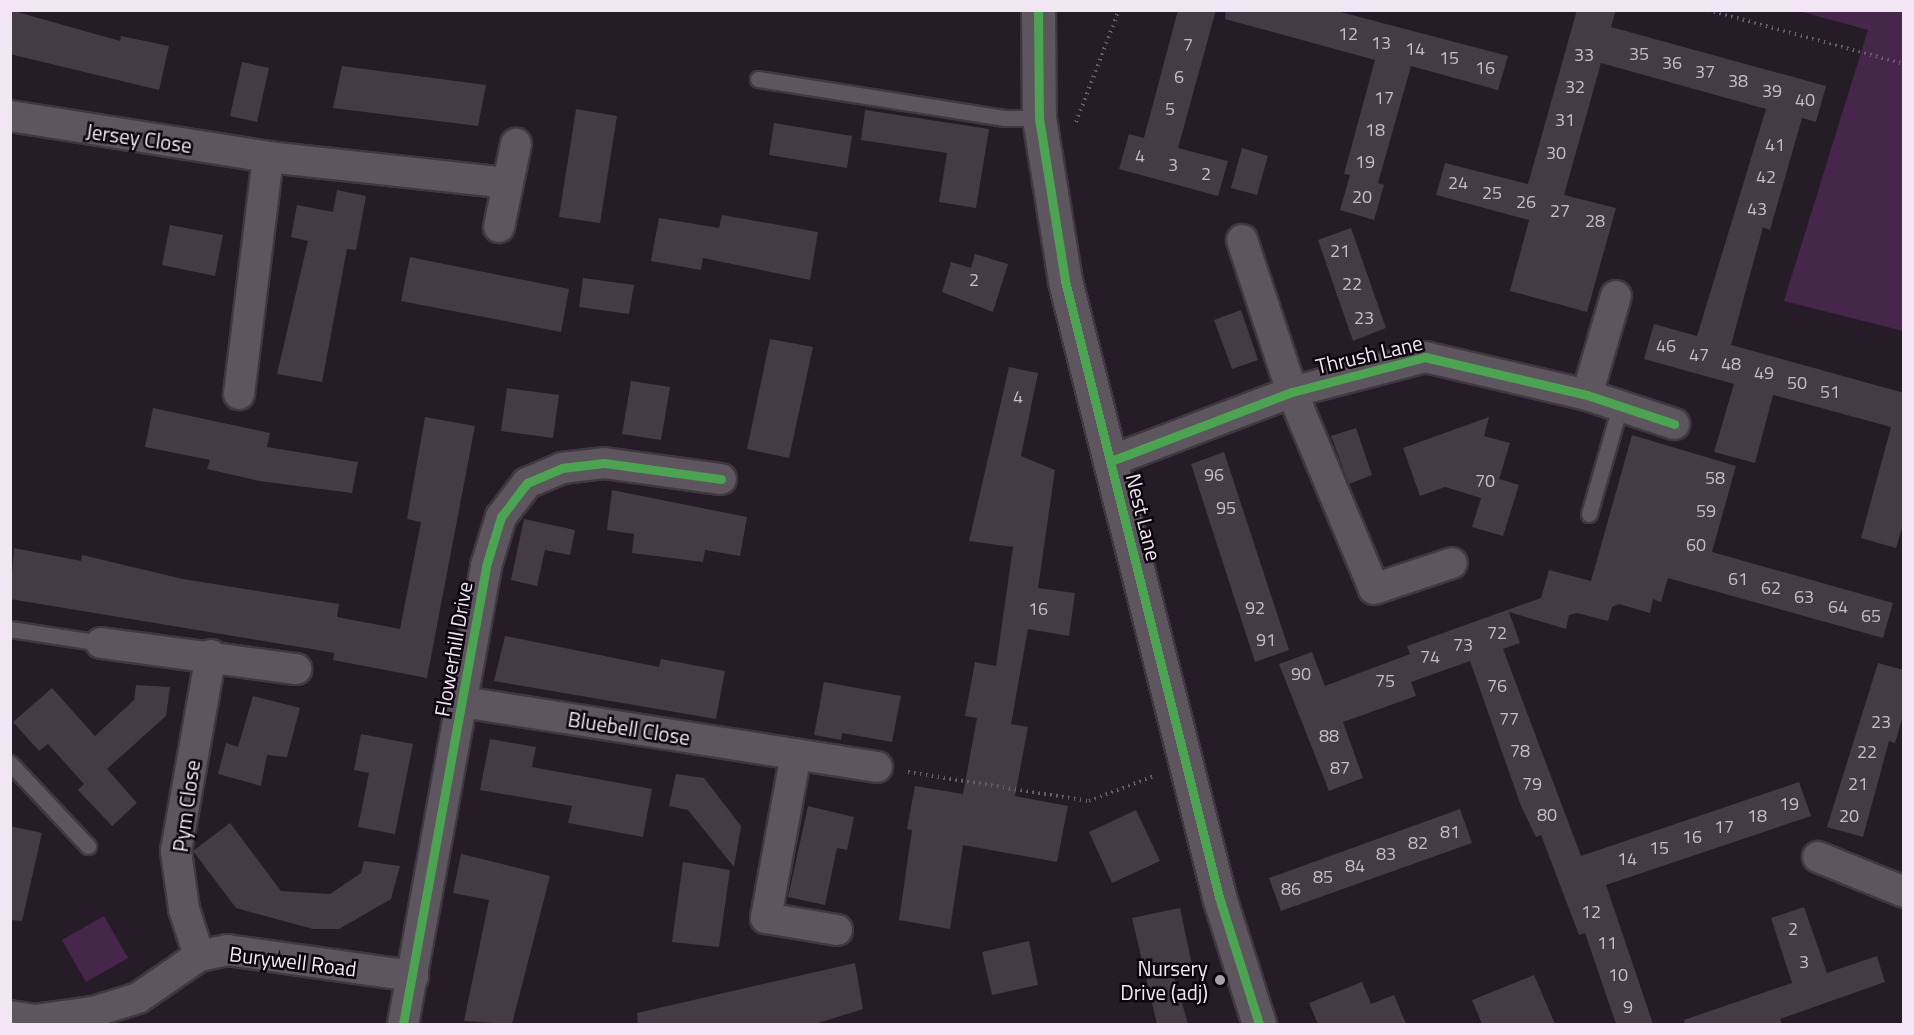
<!DOCTYPE html>
<html>
<head>
<meta charset="utf-8">
<style>
	body { margin:0 }
	#map { position:relative; width:1914px; height:1035px; overflow:hidden; background:#261c28; font-family:"Titillium Web",sans-serif }
	div>[style] { position:absolute }
	.green>* { inset:0; background:#47264c }
	.building>* { inset:0; background:#443b45 }
	.path>* { height:4px; margin-top:-2px; transform-origin:0; background:repeating-linear-gradient(90deg,#655d66 0 1.5px,transparent 0 6px) }
	.roads { filter:drop-shadow(2px 0 #403841) drop-shadow(-2px 0 #403841) drop-shadow(0 2px #403841) drop-shadow(0 -2px #403841) }
	.service>* { height:15px; margin:-7.5px; padding:0 7.5px; transform-origin:7.5px; border-radius:7.5px; background:#5d565f }
	.minor>* { height:30px; margin:-15px; padding:0 15px; transform-origin:15px; border-radius:15px; background:#5d565f }
	.tertiary>* { height:33px; margin:-16.5px; padding:0 16.5px; transform-origin:16.5px; border-radius:16.5px; background:#5d565f }
	.cycleway>* { height:9px; margin:-4.5px; padding:0 4.5px; transform-origin:4.5px; border-radius:4.5px; background:#4ca352 }
	.dots>* { width:16px; height:16px; translate:-50% -50%; box-sizing:border-box; border:3px solid #0e060f; border-radius:50% }
	span { translate:-50% -50%; white-space:nowrap; text-align:center; line-height:1.15; -webkit-text-stroke:5px #0e060f; paint-order:stroke }
	.number-label { font-size:18px; color:#c7bbc8 }
	.number-label span { -webkit-text-stroke-width:0 }
	.street-label { font-size:21px; color:#f3e6f4 }
	.poi-label { font-size:21px; color:#f3e6f4 }
	.right { translate:-100% -50%; text-align:right }
	.frame { position:absolute; inset:0; border:12px solid #f3e6f4; pointer-events:none }
</style>
</head>
<body>
<div id="map">
	<div class="green">
		<div style="clip-path:polygon(1799px 11px,1903px 11px,1903px 331px,1784px 301px,1868px 30px)"></div>
		<div style="clip-path:polygon(104px 916px,128px 958px,86px 982px,62px 940px)"></div>
	</div>
	<div class="building">
		<div style="clip-path:polygon(10px 10px,120px 41px,121px 36px,169px 46px,159px 90px,10px 54px)"></div>
		<div style="clip-path:polygon(1178px 10px,1216px 10px,1178px 148px,1228px 161px,1218px 196px,1119px 169px,1129px 134px,1144px 138px)"></div>
		<div style="clip-path:polygon(1226px 10px,1333px 10px,1508px 56px,1498px 90px,1411px 66px,1378px 183px,1384px 185px,1374px 220px,1340px 210px,1350px 175px,1344px 174px,1375px 60px,1225px 19px)"></div>
		<div style="clip-path:polygon(1577px 10px,1616px 10px,1611px 27px,1826px 86px,1816px 122px,1802px 118px,1770px 230px,1763px 227px,1731px 345px,1904px 393px,1904px 521px,1896px 548px,1861px 538px,1891px 427px,1773px 395px,1755px 463px,1714px 452px,1734px 384px,1644px 359px,1654px 324px,1697px 336px,1766px 109px,1601px 63px,1564px 195px,1616px 208px,1587px 312px,1510px 291px,1529px 220px,1436px 195px,1445px 163px,1528px 184px)"></div>
		<div style="clip-path:polygon(242px 62px,269px 68px,257px 122px,230px 116px)"></div>
		<div style="clip-path:polygon(342px 66px,486px 85px,478px 126px,333px 108px)"></div>
		<div style="clip-path:polygon(576px 109px,617px 116px,600px 223px,559px 217px)"></div>
		<div style="clip-path:polygon(865px 110px,989px 129px,976px 208px,939px 202px,947px 153px,861px 140px)"></div>
		<div style="clip-path:polygon(774px 123px,852px 136px,847px 168px,769px 155px)"></div>
		<div style="clip-path:polygon(1242px 148px,1268px 156px,1257px 195px,1231px 188px)"></div>
		<div style="clip-path:polygon(337px 190px,366px 196px,356px 250px,347px 249px,322px 382px,277px 374px,308px 241px,291px 237px,297px 205px,333px 212px)"></div>
		<div style="clip-path:polygon(722px 215px,818px 232px,810px 280px,703px 258px,701px 270px,651px 261px,659px 218px,719px 228px)"></div>
		<div style="clip-path:polygon(170px 225px,223px 235px,215px 276px,162px 265px)"></div>
		<div style="clip-path:polygon(1351px 228px,1386px 328px,1353px 341px,1318px 240px)"></div>
		<div style="clip-path:polygon(975px 254px,1008px 264px,993px 312px,942px 292px,951px 262px,971px 268px)"></div>
		<div style="clip-path:polygon(410px 257px,569px 289px,561px 332px,401px 301px)"></div>
		<div style="clip-path:polygon(583px 278px,634px 285px,629px 314px,579px 307px)"></div>
		<div style="clip-path:polygon(1241px 310px,1258px 360px,1232px 369px,1214px 320px)"></div>
		<div style="clip-path:polygon(770px 339px,813px 347px,789px 458px,747px 449px)"></div>
		<div style="clip-path:polygon(1009px 367px,1038px 373px,1021px 456px,1055px 470px,1038px 588px,1075px 593px,1069px 636px,1028px 629px,1011px 724px,1028px 727px,1015px 796px,1068px 806px,1057px 862px,963px 845px,950px 929px,899px 920px,912px 830px,907px 829px,915px 786px,963px 794px,977px 718px,965px 716px,975px 662px,996px 666px,1013px 547px,969px 541px)"></div>
		<div style="clip-path:polygon(631px 381px,670px 387px,661px 440px,622px 434px)"></div>
		<div style="clip-path:polygon(507px 388px,559px 395px,553px 438px,501px 431px)"></div>
		<div style="clip-path:polygon(153px 408px,270px 433px,267px 447px,358px 462px,352px 493px,259px 481px,207px 469px,210px 460px,145px 447px)"></div>
		<div style="clip-path:polygon(425px 417px,475px 426px,427px 678px,333px 660px,334px 653px,306px 648px,10px 599px,14px 548px,81px 561px,82px 555px,183px 579px,339px 604px,337px 617px,400px 629px,421px 522px,407px 519px)"></div>
		<div style="clip-path:polygon(1489px 417px,1484px 436px,1510px 443px,1499px 479px,1519px 485px,1503px 536px,1472px 527px,1481px 498px,1445px 487px,1420px 496px,1403px 448px)"></div>
		<div style="clip-path:polygon(1356px 428px,1372px 475px,1349px 484px,1331px 436px)"></div>
		<div style="clip-path:polygon(1632px 435px,1736px 466px,1712px 552px,1893px 603px,1883px 638px,1668px 578px,1661px 602px,1653px 599px,1650px 613px,1619px 604px,1612px 607px,1608px 621px,1577px 613px,1569px 615px,1566px 629px,1509px 612px,1520px 643px,1503px 649px,1581px 856px,1799px 782px,1811px 816px,1606px 885px,1653px 1024px,1616px 1024px,1585px 933px,1579px 935px,1541px 835px,1536px 837px,1521px 806px,1470px 661px,1411px 682px,1416px 696px,1343px 722px,1363px 778px,1329px 791px,1279px 664px,1312px 652px,1325px 686px,1410px 654px,1407px 646px,1541px 598px,1549px 570px,1591px 581px)"></div>
		<div style="clip-path:polygon(1224px 452px,1289px 650px,1255px 662px,1191px 464px)"></div>
		<div style="clip-path:polygon(612px 490px,747px 517px,740px 556px,705px 550px,703px 562px,632px 553px,634px 534px,607px 530px)"></div>
		<div style="clip-path:polygon(524px 519px,575px 530px,570px 555px,545px 550px,537px 586px,511px 580px)"></div>
		<div style="clip-path:polygon(505px 636px,659px 667px,661px 659px,725px 671px,716px 719px,494px 681px)"></div>
		<div style="clip-path:polygon(1878px 663px,1904px 670px,1904px 712px,1895px 743px,1889px 741px,1863px 837px,1827px 827px)"></div>
		<div style="clip-path:polygon(824px 682px,901px 696px,892px 742px,842px 733px,841px 740px,814px 735px)"></div>
		<div style="clip-path:polygon(136px 685px,170px 687px,166px 716px,107px 769px,137px 803px,112px 826px,78px 790px,84px 784px,48px 744px,39px 751px,13px 722px,52px 688px,95px 736px,134px 700px)"></div>
		<div style="clip-path:polygon(253px 696px,300px 708px,287px 757px,267px 755px,261px 786px,218px 774px,226px 743px,238px 747px)"></div>
		<div style="clip-path:polygon(361px 734px,413px 744px,395px 834px,358px 827px,369px 773px,354px 770px)"></div>
		<div style="clip-path:polygon(490px 739px,536px 747px,532px 767px,652px 789px,643px 837px,568px 823px,572px 806px,480px 790px)"></div>
		<div style="clip-path:polygon(676px 774px,704px 778px,741px 826px,734px 867px,688px 810px,669px 806px)"></div>
		<div style="clip-path:polygon(808px 806px,854px 817px,847px 850px,837px 848px,825px 905px,788px 897px)"></div>
		<div style="clip-path:polygon(1460px 809px,1472px 843px,1281px 911px,1269px 878px)"></div>
		<div style="clip-path:polygon(1136px 810px,1160px 861px,1112px 883px,1089px 832px)"></div>
		<div style="clip-path:polygon(230px 823px,281px 891px,330px 894px,361px 873px,364px 861px,400px 866px,391px 899px,339px 929px,313px 929px,236px 908px,193px 851px)"></div>
		<div style="clip-path:polygon(10px 826px,42px 833px,22px 921px,10px 920px)"></div>
		<div style="clip-path:polygon(461px 854px,550px 876px,512px 1024px,464px 1021px,489px 900px,453px 893px)"></div>
		<div style="clip-path:polygon(683px 862px,730px 870px,719px 947px,672px 942px)"></div>
		<div style="clip-path:polygon(1804px 907px,1827px 973px,1877px 956px,1885px 982px,1780px 1019px,1782px 1024px,1685px 1024px,1684px 1020px,1792px 983px,1771px 918px)"></div>
		<div style="clip-path:polygon(1180px 908px,1192px 965px,1172px 969px,1188px 1024px,1157px 1024px,1132px 918px)"></div>
		<div style="clip-path:polygon(1029px 941px,1038px 985px,992px 995px,982px 952px)"></div>
		<div style="clip-path:polygon(855px 963px,863px 1009px,815px 1024px,638px 1024px,637px 1013px)"></div>
		<div style="clip-path:polygon(1534px 975px,1555px 1024px,1482px 1024px,1472px 1000px)"></div>
		<div style="clip-path:polygon(1362px 982px,1371px 1004px,1394px 995px,1406px 1024px,1318px 1024px,1309px 1003px)"></div>
	</div>
	<div class="path">
		<div style="left:1708px;top:10px;width:203px;rotate:15.4deg"></div>
		<div style="left:1076px;top:122px;width:120px;rotate:-69deg"></div>
		<div style="left:908px;top:772px;width:183px;rotate:9.1deg"></div>
		<div style="left:1089px;top:801px;width:70px;rotate:-21deg"></div>
	</div>
	<div class="roads">
		<div class="service">
			<div style="left:758px;top:79px;width:249px;rotate:9deg"></div>
			<div style="left:1004px;top:118px;width:35px"></div>
			<div style="left:1589px;top:514px;width:112px;rotate:-74deg"></div>
			<div style="left:10px;top:629px;width:92px;rotate:8.7deg"></div>
			<div style="left:10px;top:763px;width:114px;rotate:46.8deg"></div>
		</div>
		<div class="minor">
			<div style="left:10px;top:116px;width:261px;rotate:9deg"></div>
			<div style="left:268px;top:157px;width:241px;rotate:6.2deg"></div>
			<div style="left:499px;top:227px;width:85px;rotate:-78.4deg"></div>
			<div style="left:1242px;top:240px;width:160px;rotate:71.8deg"></div>
			<div style="left:1292px;top:392px;width:213px;rotate:67.4deg"></div>
			<div style="left:1374px;top:589px;width:82px;rotate:-18.4deg"></div>
			<div style="left:239px;top:394px;width:239px;rotate:-83deg"></div>
			<div style="left:1587px;top:395px;width:103px;rotate:-73.7deg"></div>
			<div style="left:1111px;top:461px;width:194px;rotate:-20.9deg"></div>
			<div style="left:1292px;top:392px;width:138px;rotate:-14.7deg"></div>
			<div style="left:1425px;top:357px;width:166px;rotate:13.2deg"></div>
			<div style="left:1587px;top:395px;width:92px;rotate:18.4deg"></div>
			<div style="left:101px;top:643px;width:197px;rotate:7.6deg"></div>
			<div style="left:462px;top:702px;width:420px;rotate:8.9deg"></div>
			<div style="left:796px;top:754px;width:167px;rotate:100.4deg"></div>
			<div style="left:766px;top:918px;width:72px;rotate:9.6deg"></div>
			<div style="left:1818px;top:857px;width:93px;rotate:22.1deg"></div>
			<div style="left:199px;top:956px;width:49px;rotate:-107.7deg"></div>
			<div style="left:184px;top:909px;width:59px;rotate:-97.9deg"></div>
			<div style="left:176px;top:851px;width:199px;rotate:-79.9deg"></div>
			<div style="left:10px;top:1016px;width:24px;rotate:9deg"></div>
			<div style="left:34px;top:1020px;width:60px;rotate:-7.7deg"></div>
			<div style="left:93px;top:1012px;width:47px;rotate:-17.3deg"></div>
			<div style="left:138px;top:998px;width:74px;rotate:-34.5deg"></div>
			<div style="left:199px;top:956px;width:29px;rotate:-12deg"></div>
			<div style="left:227px;top:950px;width:188px;rotate:8deg"></div>
			<div style="left:403px;top:1024px;width:465px;rotate:-79.7deg"></div>
			<div style="left:486px;top:566px;width:51px;rotate:-73deg"></div>
			<div style="left:501px;top:517px;width:43px;rotate:-52.6deg"></div>
			<div style="left:527px;top:483px;width:38px;rotate:-23deg"></div>
			<div style="left:562px;top:468px;width:42px;rotate:-6.8deg"></div>
			<div style="left:604px;top:463px;width:118px;rotate:7.8deg"></div>
		</div>
		<div class="tertiary">
			<div style="left:1038px;top:10px;width:108px;rotate:89.5deg"></div>
			<div style="left:1039px;top:118px;width:165px;rotate:80.9deg"></div>
			<div style="left:1065px;top:281px;width:635px;rotate:75.96deg"></div>
			<div style="left:1219px;top:897px;width:133px;rotate:72.5deg"></div>
		</div>
	</div>
	<div class="cycleway">
		<div style="left:1038px;top:10px;width:108px;rotate:89.5deg"></div>
		<div style="left:1039px;top:118px;width:165px;rotate:80.9deg"></div>
		<div style="left:1065px;top:281px;width:635px;rotate:75.96deg"></div>
		<div style="left:1219px;top:897px;width:133px;rotate:72.5deg"></div>
		<div style="left:1111px;top:461px;width:194px;rotate:-20.9deg"></div>
		<div style="left:1292px;top:392px;width:138px;rotate:-14.7deg"></div>
		<div style="left:1425px;top:357px;width:166px;rotate:13.2deg"></div>
		<div style="left:1587px;top:395px;width:92px;rotate:18.4deg"></div>
		<div style="left:403px;top:1024px;width:465px;rotate:-79.7deg"></div>
		<div style="left:486px;top:566px;width:51px;rotate:-73deg"></div>
		<div style="left:501px;top:517px;width:43px;rotate:-52.6deg"></div>
		<div style="left:527px;top:483px;width:38px;rotate:-23deg"></div>
		<div style="left:562px;top:468px;width:42px;rotate:-6.8deg"></div>
		<div style="left:604px;top:463px;width:118px;rotate:7.8deg"></div>
	</div>
	<div class="dots">
		<div style="left:1220px;top:980px;background:#ab9fad"></div>
	</div>
	<div class="number-label">
		<span style="left:1348px;top:34px">12</span>
		<span style="left:1381px;top:43px">13</span>
		<span style="left:1188px;top:45px">7</span>
		<span style="left:1415px;top:49px">14</span>
		<span style="left:1639px;top:54px">35</span>
		<span style="left:1584px;top:55px">33</span>
		<span style="left:1449px;top:58px">15</span>
		<span style="left:1672px;top:63px">36</span>
		<span style="left:1485px;top:68px">16</span>
		<span style="left:1705px;top:72px">37</span>
		<span style="left:1179px;top:77px">6</span>
		<span style="left:1738px;top:81px">38</span>
		<span style="left:1575px;top:87px">32</span>
		<span style="left:1772px;top:91px">39</span>
		<span style="left:1384px;top:98px">17</span>
		<span style="left:1805px;top:100px">40</span>
		<span style="left:1170px;top:109px">5</span>
		<span style="left:1565px;top:120px">31</span>
		<span style="left:1375px;top:130px">18</span>
		<span style="left:1775px;top:145px">41</span>
		<span style="left:1556px;top:153px">30</span>
		<span style="left:1140px;top:156px">4</span>
		<span style="left:1365px;top:162px">19</span>
		<span style="left:1173px;top:165px">3</span>
		<span style="left:1206px;top:174px">2</span>
		<span style="left:1766px;top:177px">42</span>
		<span style="left:1458px;top:183px">24</span>
		<span style="left:1492px;top:193px">25</span>
		<span style="left:1362px;top:197px">20</span>
		<span style="left:1526px;top:202px">26</span>
		<span style="left:1757px;top:209px">43</span>
		<span style="left:1560px;top:211px">27</span>
		<span style="left:1595px;top:221px">28</span>
		<span style="left:1340px;top:251px">21</span>
		<span style="left:974px;top:280px">2</span>
		<span style="left:1352px;top:284px">22</span>
		<span style="left:1364px;top:318px">23</span>
		<span style="left:1666px;top:346px">46</span>
		<span style="left:1699px;top:355px">47</span>
		<span style="left:1731px;top:364px">48</span>
		<span style="left:1764px;top:373px">49</span>
		<span style="left:1797px;top:383px">50</span>
		<span style="left:1830px;top:392px">51</span>
		<span style="left:1018px;top:397px">4</span>
		<span style="left:1214px;top:475px">96</span>
		<span style="left:1715px;top:478px">58</span>
		<span style="left:1485px;top:481px">70</span>
		<span style="left:1226px;top:508px">95</span>
		<span style="left:1706px;top:511px">59</span>
		<span style="left:1696px;top:545px">60</span>
		<span style="left:1738px;top:579px">61</span>
		<span style="left:1771px;top:588px">62</span>
		<span style="left:1804px;top:597px">63</span>
		<span style="left:1838px;top:607px">64</span>
		<span style="left:1255px;top:608px">92</span>
		<span style="left:1038px;top:609px">16</span>
		<span style="left:1871px;top:616px">65</span>
		<span style="left:1497px;top:633px">72</span>
		<span style="left:1266px;top:640px">91</span>
		<span style="left:1463px;top:645px">73</span>
		<span style="left:1430px;top:657px">74</span>
		<span style="left:1301px;top:674px">90</span>
		<span style="left:1385px;top:681px">75</span>
		<span style="left:1497px;top:686px">76</span>
		<span style="left:1509px;top:719px">77</span>
		<span style="left:1881px;top:722px">23</span>
		<span style="left:1329px;top:736px">88</span>
		<span style="left:1520px;top:751px">78</span>
		<span style="left:1867px;top:752px">22</span>
		<span style="left:1340px;top:768px">87</span>
		<span style="left:1532px;top:784px">79</span>
		<span style="left:1858px;top:784px">21</span>
		<span style="left:1789px;top:804px">19</span>
		<span style="left:1547px;top:815px">80</span>
		<span style="left:1757px;top:816px">18</span>
		<span style="left:1849px;top:816px">20</span>
		<span style="left:1724px;top:827px">17</span>
		<span style="left:1450px;top:832px">81</span>
		<span style="left:1692px;top:837px">16</span>
		<span style="left:1418px;top:843px">82</span>
		<span style="left:1659px;top:848px">15</span>
		<span style="left:1386px;top:854px">83</span>
		<span style="left:1627px;top:859px">14</span>
		<span style="left:1355px;top:866px">84</span>
		<span style="left:1323px;top:877px">85</span>
		<span style="left:1291px;top:889px">86</span>
		<span style="left:1591px;top:912px">12</span>
		<span style="left:1793px;top:929px">2</span>
		<span style="left:1607px;top:943px">11</span>
		<span style="left:1804px;top:962px">3</span>
		<span style="left:1618px;top:975px">10</span>
		<span style="left:1628px;top:1007px">9</span>
	</div>
	<div class="street-label">
		<span style="left:139px;top:138px;rotate:8deg">Jersey Close</span>
		<span style="left:1369px;top:354px;rotate:-13deg">Thrush Lane</span>
		<span style="left:1144px;top:517px;rotate:76deg">Nest Lane</span>
		<span style="left:453px;top:649px;rotate:-80deg">Flowerhill Drive</span>
		<span style="left:629px;top:728px;rotate:9deg">Bluebell Close</span>
		<span style="left:186px;top:806px;rotate:-82deg">Pym Close</span>
		<span style="left:293px;top:961px;rotate:7deg">Burywell Road</span>
	</div>
	<div class="poi-label">
		<span class="right" style="left:1208px;top:980px">Nursery<br>Drive (adj)</span>
	</div>
	<div class="frame"></div>
</div>
</body>
</html>
